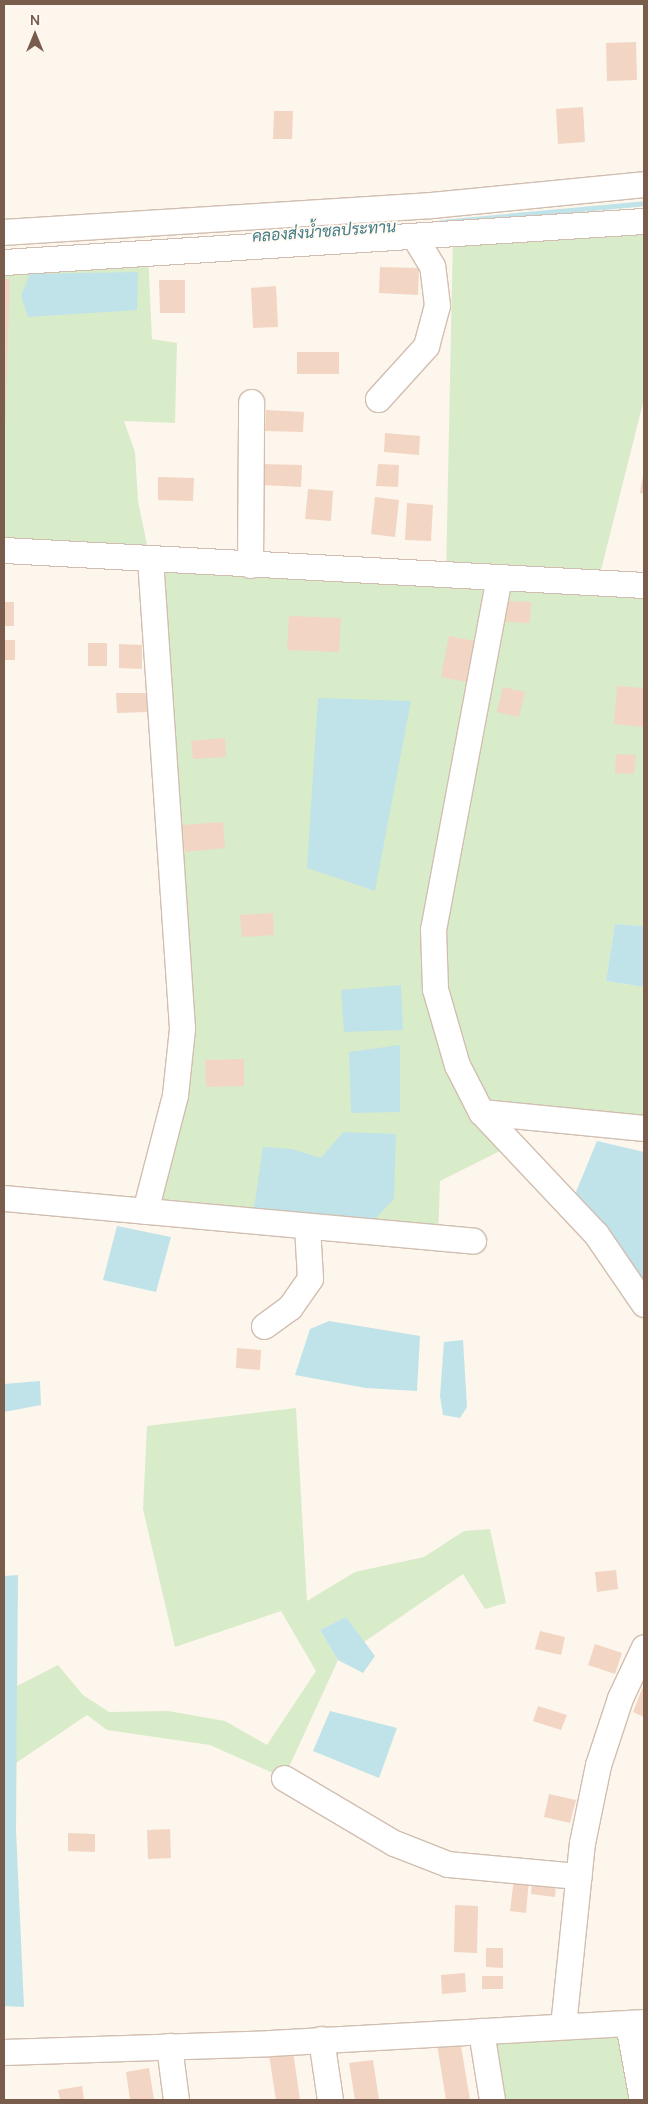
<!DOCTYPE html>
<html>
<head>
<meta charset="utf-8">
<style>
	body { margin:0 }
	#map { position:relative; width:648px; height:2104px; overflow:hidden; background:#fdf6ec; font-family:Manrope,Sarabun,sans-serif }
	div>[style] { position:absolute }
	.green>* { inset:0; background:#d8ecc9 }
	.water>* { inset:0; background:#bfe3e8 }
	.stream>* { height:5px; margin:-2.5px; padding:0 2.5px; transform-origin:2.5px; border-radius:2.5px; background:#bfe3e8 }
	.building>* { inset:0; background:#f3d5c3 }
	.roads { filter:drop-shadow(1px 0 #d1beb0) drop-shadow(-1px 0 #d1beb0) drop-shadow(0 1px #d1beb0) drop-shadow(0 -1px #d1beb0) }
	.minor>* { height:25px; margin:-12.5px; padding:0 12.5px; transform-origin:12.5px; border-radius:12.5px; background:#fff }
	span { translate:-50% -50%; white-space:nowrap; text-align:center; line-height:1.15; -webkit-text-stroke:4px #fffaf3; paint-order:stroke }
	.water-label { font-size:16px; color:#437c86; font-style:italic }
	.frame { position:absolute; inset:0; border:5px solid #7a5c4d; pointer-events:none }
	.north { position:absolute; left:10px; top:10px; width:50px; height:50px; -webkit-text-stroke:4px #fffaf3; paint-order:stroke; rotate:0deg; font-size:14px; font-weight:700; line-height:20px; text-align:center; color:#7a5c4d }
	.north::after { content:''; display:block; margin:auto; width:18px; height:22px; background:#7a5c4d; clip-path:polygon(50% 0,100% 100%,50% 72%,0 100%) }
</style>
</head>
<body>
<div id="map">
	<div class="green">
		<div style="clip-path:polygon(644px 221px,644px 399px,598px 582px,644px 585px,644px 926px,615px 924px,606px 981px,644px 987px,644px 1128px,482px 1112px,512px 1145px,440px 1181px,438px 1238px,145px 1211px,175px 1095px,150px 559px,4px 550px,4px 262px,148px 253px,152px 339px,177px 343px,175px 423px,124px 421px,135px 452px,138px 501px,150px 559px,446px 575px,453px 234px)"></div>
		<div style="clip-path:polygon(296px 1408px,307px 1601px,355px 1572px,424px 1557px,464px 1531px,490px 1529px,506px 1603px,485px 1609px,463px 1574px,364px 1642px,346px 1617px,320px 1630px,338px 1660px,284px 1778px,210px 1745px,107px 1730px,87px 1715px,16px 1763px,17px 1686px,58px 1665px,83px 1695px,109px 1712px,168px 1711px,225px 1721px,267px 1745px,316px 1671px,281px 1611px,175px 1647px,143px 1509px,147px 1426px)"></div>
		<div style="clip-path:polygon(644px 2022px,644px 2100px,492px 2100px,481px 2031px)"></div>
	</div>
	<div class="water">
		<div style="clip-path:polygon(138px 272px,137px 310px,28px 317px,21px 296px,30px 274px)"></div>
		<div style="clip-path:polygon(318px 698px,411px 701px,375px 891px,307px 868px)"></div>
		<div style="clip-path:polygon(615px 924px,644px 926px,644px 987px,606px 981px)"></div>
		<div style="clip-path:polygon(401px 985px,403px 1030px,344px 1032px,341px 990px)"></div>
		<div style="clip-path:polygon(400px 1045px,400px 1112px,351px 1113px,349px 1052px)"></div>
		<div style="clip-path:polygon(343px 1132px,396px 1134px,394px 1199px,374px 1220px,254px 1208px,263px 1147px,292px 1149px,321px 1158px)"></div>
		<div style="clip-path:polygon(597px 1141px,644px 1152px,644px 1304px,571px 1204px)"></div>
		<div style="clip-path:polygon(117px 1226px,171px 1237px,156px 1292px,103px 1280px)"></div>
		<div style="clip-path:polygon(329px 1321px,420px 1336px,417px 1391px,366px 1388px,295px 1375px,310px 1329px)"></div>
		<div style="clip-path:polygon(463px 1340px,467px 1407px,460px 1418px,443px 1415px,440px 1396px,444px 1342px)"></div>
		<div style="clip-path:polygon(40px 1381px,41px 1405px,4px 1412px,4px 1384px)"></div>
		<div style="clip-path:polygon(18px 1575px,16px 1830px,24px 2007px,4px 2006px,4px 1576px)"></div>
		<div style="clip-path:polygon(346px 1617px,375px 1656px,363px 1673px,338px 1660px,320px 1630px)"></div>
		<div style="clip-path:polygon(330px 1711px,397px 1728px,379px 1778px,313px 1751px)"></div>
	</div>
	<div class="stream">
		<div style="left:441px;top:222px;width:204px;rotate:-5.3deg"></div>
	</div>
	<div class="building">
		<div style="clip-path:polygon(636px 42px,637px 80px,607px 81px,606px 43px)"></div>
		<div style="clip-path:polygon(583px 107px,585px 142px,558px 144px,556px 109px)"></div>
		<div style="clip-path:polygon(274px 111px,293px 111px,292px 139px,273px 139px)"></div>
		<div style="clip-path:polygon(380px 267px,419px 268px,418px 295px,379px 293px)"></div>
		<div style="clip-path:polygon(4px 279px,10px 279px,5px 428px,4px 428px)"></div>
		<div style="clip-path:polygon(159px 280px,185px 280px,185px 313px,160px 313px)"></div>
		<div style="clip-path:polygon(276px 286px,278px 327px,253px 328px,251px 288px)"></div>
		<div style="clip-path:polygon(297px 352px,339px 352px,339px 374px,297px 374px)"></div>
		<div style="clip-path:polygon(266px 410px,304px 412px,303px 432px,265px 431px)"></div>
		<div style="clip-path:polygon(385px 433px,420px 436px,419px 455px,384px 452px)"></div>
		<div style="clip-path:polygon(262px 464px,302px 465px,301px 487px,261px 485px)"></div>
		<div style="clip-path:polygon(378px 464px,399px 465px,398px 487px,376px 486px)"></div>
		<div style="clip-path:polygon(643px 475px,644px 475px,644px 494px,640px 493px)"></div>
		<div style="clip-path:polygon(158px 477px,194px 478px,193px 501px,158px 500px)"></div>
		<div style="clip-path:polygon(308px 489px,333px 491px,331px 521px,305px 519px)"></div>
		<div style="clip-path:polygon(375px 497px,399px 500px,395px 537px,371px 534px)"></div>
		<div style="clip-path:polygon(407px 503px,433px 505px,431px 541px,405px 540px)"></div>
		<div style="clip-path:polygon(506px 601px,531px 602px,530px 623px,505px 622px)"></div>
		<div style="clip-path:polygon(4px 602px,14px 602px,14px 626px,4px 626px)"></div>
		<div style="clip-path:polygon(289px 616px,341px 618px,339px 652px,287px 650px)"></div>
		<div style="clip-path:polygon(449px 636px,475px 641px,467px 682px,441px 677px)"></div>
		<div style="clip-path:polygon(4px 640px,15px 640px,15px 660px,4px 660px)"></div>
		<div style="clip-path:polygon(88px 643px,107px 643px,107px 666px,88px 666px)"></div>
		<div style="clip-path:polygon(119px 644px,142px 645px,142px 669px,119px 668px)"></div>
		<div style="clip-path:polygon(617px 686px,644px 688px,644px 727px,614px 724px)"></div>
		<div style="clip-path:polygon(503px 687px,525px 692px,519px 717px,497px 712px)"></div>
		<div style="clip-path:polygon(116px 693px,147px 693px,148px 712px,117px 713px)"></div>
		<div style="clip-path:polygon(225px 738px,226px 757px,193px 759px,191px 741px)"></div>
		<div style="clip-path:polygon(616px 754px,636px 755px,634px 774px,615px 773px)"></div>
		<div style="clip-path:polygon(223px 822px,225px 848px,185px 852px,182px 825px)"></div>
		<div style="clip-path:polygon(273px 913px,274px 935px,242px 937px,240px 915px)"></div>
		<div style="clip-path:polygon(244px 1059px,244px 1086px,206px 1087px,205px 1060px)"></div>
		<div style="clip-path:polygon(237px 1348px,261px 1350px,260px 1370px,236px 1368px)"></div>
		<div style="clip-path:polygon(616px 1570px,618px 1589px,597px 1592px,595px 1572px)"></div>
		<div style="clip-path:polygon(540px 1631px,565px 1637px,561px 1655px,535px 1649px)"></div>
		<div style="clip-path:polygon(595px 1644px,622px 1653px,615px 1674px,588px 1665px)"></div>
		<div style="clip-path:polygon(644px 1684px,644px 1717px,633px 1712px)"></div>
		<div style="clip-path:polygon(538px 1706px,567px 1715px,561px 1730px,533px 1721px)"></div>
		<div style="clip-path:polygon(549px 1794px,576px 1800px,570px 1823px,544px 1817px)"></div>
		<div style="clip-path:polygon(170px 1829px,171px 1858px,148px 1859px,147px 1830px)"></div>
		<div style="clip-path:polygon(68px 1833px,95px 1834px,95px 1852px,68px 1851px)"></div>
		<div style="clip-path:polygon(514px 1878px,529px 1880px,526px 1913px,510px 1911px)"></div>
		<div style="clip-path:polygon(532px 1880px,556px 1883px,555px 1897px,531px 1894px)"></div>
		<div style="clip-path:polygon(455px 1905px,478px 1906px,477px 1953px,454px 1952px)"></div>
		<div style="clip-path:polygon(486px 1948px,503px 1948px,503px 1968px,486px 1967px)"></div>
		<div style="clip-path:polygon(465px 1973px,466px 1992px,442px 1994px,441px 1975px)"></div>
		<div style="clip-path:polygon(482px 1976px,503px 1976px,503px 1989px,482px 1989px)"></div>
		<div style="clip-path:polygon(460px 2040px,470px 2100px,446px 2100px,437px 2044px)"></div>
		<div style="clip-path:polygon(293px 2051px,300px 2100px,276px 2100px,269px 2055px)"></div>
		<div style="clip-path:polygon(373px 2060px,379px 2100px,355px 2100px,349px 2063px)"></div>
		<div style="clip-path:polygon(149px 2068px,154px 2100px,130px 2100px,126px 2072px)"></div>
		<div style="clip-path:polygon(82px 2086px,84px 2100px,60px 2100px,58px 2090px)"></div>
	</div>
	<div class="roads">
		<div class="minor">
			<div style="left:4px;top:232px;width:428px;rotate:-3.6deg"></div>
			<div style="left:431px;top:205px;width:214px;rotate:-5.6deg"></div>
			<div style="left:4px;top:262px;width:641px;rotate:-3.67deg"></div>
			<div style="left:378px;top:399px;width:72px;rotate:-47.8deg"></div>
			<div style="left:426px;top:346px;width:42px;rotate:-75deg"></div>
			<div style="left:437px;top:305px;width:39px;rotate:-97deg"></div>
			<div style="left:432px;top:266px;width:35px;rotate:-121deg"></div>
			<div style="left:4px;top:550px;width:641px;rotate:3.13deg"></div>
			<div style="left:250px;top:565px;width:163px;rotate:-89.6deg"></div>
			<div style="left:499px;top:577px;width:358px;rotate:100.6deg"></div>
			<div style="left:433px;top:929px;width:60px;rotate:88.1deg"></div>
			<div style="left:435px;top:989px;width:79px;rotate:73.9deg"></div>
			<div style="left:457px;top:1065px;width:53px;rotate:62.9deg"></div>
			<div style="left:481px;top:1112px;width:168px;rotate:46.7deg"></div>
			<div style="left:596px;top:1234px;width:85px;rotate:55.6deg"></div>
			<div style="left:481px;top:1112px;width:164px;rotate:5.6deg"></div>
			<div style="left:4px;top:1198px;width:471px;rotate:5.2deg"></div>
			<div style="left:145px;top:1211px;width:120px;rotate:-75.5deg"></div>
			<div style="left:175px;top:1095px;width:67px;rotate:-84deg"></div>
			<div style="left:182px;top:1028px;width:470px;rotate:-93.9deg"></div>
			<div style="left:264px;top:1326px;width:32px;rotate:-36deg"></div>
			<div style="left:290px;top:1307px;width:35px;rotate:-55deg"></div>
			<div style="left:310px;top:1278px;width:52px;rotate:-93.3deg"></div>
			<div style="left:284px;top:1778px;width:128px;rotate:30.6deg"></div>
			<div style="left:394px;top:1843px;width:58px;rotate:21.3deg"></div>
			<div style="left:448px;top:1864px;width:131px;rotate:5.3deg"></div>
			<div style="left:628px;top:2023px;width:78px;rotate:79.7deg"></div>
			<div style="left:563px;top:2026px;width:184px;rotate:-84.1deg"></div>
			<div style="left:582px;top:1843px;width:80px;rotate:-78.4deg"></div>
			<div style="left:598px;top:1765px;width:71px;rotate:-71.8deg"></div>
			<div style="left:620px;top:1698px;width:56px;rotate:-64.8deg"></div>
			<div style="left:481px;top:2031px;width:70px;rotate:80.9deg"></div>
			<div style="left:321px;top:2039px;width:62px;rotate:81.6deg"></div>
			<div style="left:169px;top:2046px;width:54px;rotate:82.6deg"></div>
			<div style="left:4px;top:2052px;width:266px;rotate:-1.9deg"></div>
			<div style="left:270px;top:2043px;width:375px;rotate:-3.2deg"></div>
		</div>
	</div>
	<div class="water-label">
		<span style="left:324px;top:231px;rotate:-4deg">คลองส่งน้ำชลประทาน</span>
	</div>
	<div class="frame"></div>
	<div class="north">N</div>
</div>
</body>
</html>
